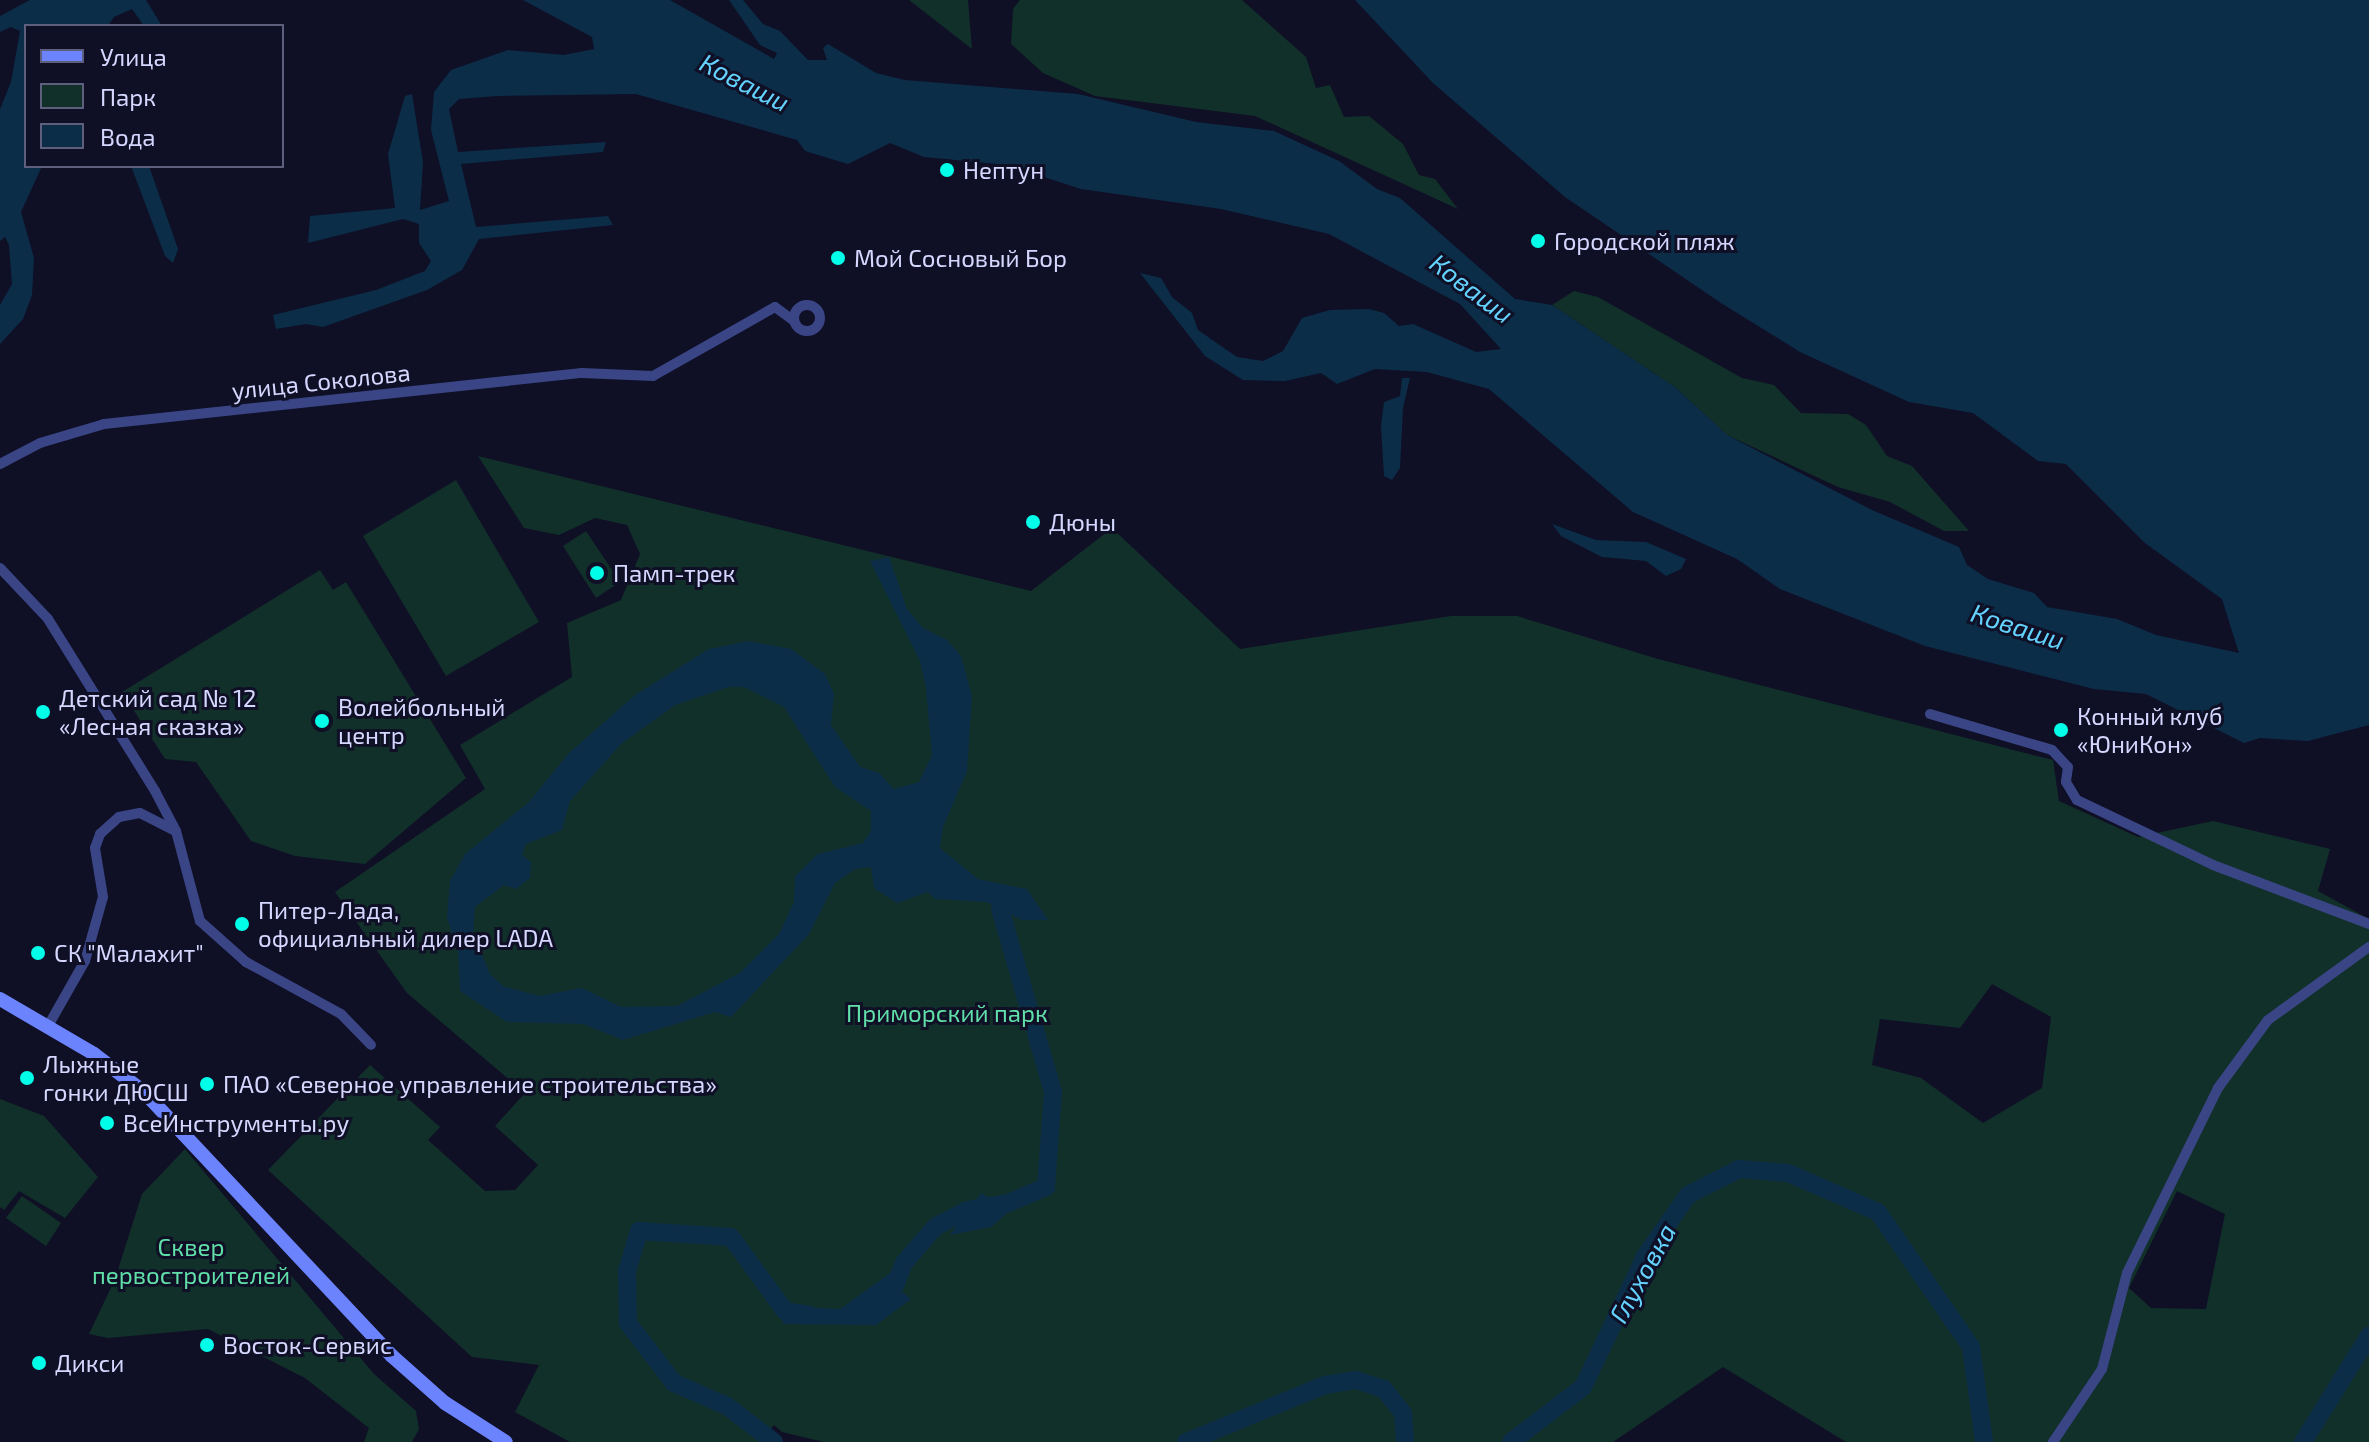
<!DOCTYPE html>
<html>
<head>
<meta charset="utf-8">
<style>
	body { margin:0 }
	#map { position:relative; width:2369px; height:1442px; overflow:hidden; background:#0f0f26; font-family:"Exo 2",sans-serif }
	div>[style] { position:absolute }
	.green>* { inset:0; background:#12302a }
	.water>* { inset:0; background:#0c2d48 }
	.river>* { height:18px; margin:-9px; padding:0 9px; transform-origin:9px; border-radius:9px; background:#0c2d48 }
	.minor>* { height:10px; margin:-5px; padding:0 5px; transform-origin:5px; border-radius:5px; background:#3a4585 }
	.minor>.ring { margin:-5px; padding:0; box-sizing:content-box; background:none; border:10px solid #3a4585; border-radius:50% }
	.secondary>* { height:14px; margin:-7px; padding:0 7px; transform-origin:7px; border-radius:7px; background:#6c83fe }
	.dots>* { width:22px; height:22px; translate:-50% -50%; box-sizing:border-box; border:4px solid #0f0f26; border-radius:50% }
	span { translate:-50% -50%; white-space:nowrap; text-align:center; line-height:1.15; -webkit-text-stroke:6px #0f0f26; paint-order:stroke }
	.poi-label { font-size:24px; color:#d5d7ff }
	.left { translate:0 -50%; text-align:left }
	.street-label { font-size:24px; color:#d5d7ff }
	.park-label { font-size:24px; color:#60dfa8 }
	.water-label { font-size:26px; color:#63d3fe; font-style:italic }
	.legend { position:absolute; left:24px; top:24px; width:260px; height:144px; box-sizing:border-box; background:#0f0f26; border:2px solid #5e5f7d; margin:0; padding:10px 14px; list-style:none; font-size:24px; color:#d5d7ff }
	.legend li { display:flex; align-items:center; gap:16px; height:40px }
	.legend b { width:40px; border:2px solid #5e5f7d }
</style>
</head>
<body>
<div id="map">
	<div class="green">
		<div style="clip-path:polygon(909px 0,968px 0,972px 49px)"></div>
		<div style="clip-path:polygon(1020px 0,1242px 0,1306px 57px,1316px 88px,1330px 85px,1344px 117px,1369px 116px,1403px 144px,1419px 175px,1435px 179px,1458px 209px,1255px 116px,1095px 96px,1043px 73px,1011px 44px,1013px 9px)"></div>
		<div style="clip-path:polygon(1574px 291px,1598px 297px,1742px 378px,1774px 385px,1801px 413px,1848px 414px,1866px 425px,1887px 456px,1912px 466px,1969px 531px,1944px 531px,1890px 502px,1838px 487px,1727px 435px,1676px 388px,1552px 305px)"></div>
		<div style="clip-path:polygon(evenodd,478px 456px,1031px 591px,1112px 528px,1240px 649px,1451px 616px,1517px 616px,1658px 659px,2053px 760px,2059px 801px,2138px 837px,2213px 821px,2330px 849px,2318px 891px,2369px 919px,2369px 1442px,1846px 1442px,1723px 1367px,1613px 1442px,824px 1442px,782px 1432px,774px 1425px,761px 1442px,570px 1442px,515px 1412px,539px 1365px,472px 1357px,268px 1170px,370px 1065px,440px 1127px,428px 1140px,485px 1191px,515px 1190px,538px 1165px,495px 1126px,525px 1093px,407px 993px,335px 892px,485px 789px,460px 745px,572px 677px,567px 623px,621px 600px,640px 554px,627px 525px,595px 518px,559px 535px,524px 528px,478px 456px,1992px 984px,2051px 1017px,2042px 1088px,1983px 1123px,1921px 1078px,1872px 1065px,1880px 1019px,1960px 1028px,1992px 984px,478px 456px,2177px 1191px,2225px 1214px,2206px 1309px,2151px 1308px,2129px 1288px,2177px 1191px)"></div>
		<div style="clip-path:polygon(456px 480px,539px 622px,446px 676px,363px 536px)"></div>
		<div style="clip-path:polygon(586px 531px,620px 582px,596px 598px,563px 546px)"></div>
		<div style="clip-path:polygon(320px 570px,333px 590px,346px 582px,466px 778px,365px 864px,295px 856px,251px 841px,196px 762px,165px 759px,122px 692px)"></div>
		<div style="clip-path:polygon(0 1099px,44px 1116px,98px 1177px,65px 1218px,19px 1191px,4px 1210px,0 1207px)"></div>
		<div style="clip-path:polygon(185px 1149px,374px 1374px,416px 1411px,419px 1429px,412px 1442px,364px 1442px,369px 1428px,305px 1378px,208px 1329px,108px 1338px,89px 1334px,115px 1279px,142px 1194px)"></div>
		<div style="clip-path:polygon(22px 1196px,61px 1223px,46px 1246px,6px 1218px)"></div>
	</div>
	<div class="water">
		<div style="clip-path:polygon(30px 0,146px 0,162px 26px,144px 26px,132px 9px,114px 17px,108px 26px,26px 26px,26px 166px,42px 166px,21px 212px,34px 258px,32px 295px,23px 319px,0 344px,0 305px,12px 284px,9px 245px,5px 237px,0 241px,0 109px,11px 82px,20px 31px,11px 27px,0 32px,0 16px)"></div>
		<div style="clip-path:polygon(523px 0,670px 0,774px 59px,777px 53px,760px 45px,729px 0,743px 0,763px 24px,780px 31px,808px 60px,827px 60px,823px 48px,828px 44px,876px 73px,905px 80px,1078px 94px,1196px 122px,1274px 131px,1339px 161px,1377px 189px,1400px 198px,1515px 299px,1552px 305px,1676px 388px,1727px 435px,1872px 510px,1959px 547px,1967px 565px,1988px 579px,2034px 593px,2047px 607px,2117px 619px,2156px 635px,2239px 653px,2222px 599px,2145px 543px,2066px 464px,2038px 461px,1973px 413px,1909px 402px,1800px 352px,1721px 303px,1565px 197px,1433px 83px,1355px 0,2369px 0,2369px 725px,2308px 741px,2260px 738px,2244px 743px,2146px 694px,2094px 689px,1925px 646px,1780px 589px,1737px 559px,1633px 512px,1489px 389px,1427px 372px,1375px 369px,1337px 384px,1321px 373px,1285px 381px,1243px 380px,1205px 356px,1140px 273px,1161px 278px,1172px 297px,1192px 313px,1198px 330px,1237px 357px,1263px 361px,1283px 351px,1302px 318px,1330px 310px,1369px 309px,1384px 313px,1399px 326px,1413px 324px,1476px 352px,1501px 349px,1460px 304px,1329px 234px,1221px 209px,1081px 189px,1007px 165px,924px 157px,890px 143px,848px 164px,805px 151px,797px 140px,636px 94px,497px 96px,459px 99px,449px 109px,458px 152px,606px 142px,603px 152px,461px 164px,476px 227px,608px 216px,613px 225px,479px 239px,462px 270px,427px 290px,323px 327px,306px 324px,276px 329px,273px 315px,376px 290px,425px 271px,431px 261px,419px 243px,419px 224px,403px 219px,308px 243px,310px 216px,395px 208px,388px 154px,405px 96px,412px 94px,423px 162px,420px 210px,449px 201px,431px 130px,434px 92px,451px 70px,508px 50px,564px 55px,594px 49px,592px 37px)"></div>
		<div style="clip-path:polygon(131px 166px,149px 166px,178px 249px,173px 263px,165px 256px)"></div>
		<div style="clip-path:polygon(1402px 378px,1410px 378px,1403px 408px,1400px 468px,1392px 480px,1384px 476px,1381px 426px,1384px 402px,1400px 396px)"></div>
		<div style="clip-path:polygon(1552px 524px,1596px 540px,1646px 542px,1686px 559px,1681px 569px,1666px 576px,1646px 561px,1602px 557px,1561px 536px)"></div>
		<div style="clip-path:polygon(evenodd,889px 557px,907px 609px,923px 628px,947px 640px,961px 656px,972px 696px,967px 771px,943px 827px,940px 848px,978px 879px,1027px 889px,1048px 920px,1022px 920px,987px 902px,935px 899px,928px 892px,897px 903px,874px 888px,871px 867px,855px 869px,835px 883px,809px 934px,731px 1017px,715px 1012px,623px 1040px,583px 1024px,507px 1022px,460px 991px,458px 951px,447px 918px,450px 881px,465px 854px,529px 802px,569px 753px,635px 695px,709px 649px,748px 641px,791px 649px,825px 674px,834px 694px,831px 725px,860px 767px,879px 773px,894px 789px,919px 782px,932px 755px,926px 688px,920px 661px,870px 561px,889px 557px,729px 687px,744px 687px,784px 707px,835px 787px,871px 811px,871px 831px,863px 843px,818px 854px,795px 876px,794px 902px,779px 934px,740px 973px,677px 1006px,621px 1007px,582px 988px,539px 996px,503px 986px,490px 974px,473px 933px,475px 907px,504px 885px,516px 889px,530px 878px,531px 862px,522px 855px,526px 844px,562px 830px,570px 801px,621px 744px,675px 705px,729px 687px)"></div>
		<div style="clip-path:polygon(1055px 1183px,1055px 1191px,1015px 1206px,991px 1227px,950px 1235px,981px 1193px,998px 1203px,1008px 1194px,1026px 1198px)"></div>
		<div style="clip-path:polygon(904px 1263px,895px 1286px,911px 1299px,876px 1325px,782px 1324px,785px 1311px,795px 1307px,840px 1309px)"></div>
	</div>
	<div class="river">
		<div style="left:876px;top:1298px;width:22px;rotate:-32deg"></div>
		<div style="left:895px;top:1286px;width:25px;rotate:-69deg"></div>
		<div style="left:904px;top:1263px;width:48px;rotate:-49.3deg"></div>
		<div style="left:935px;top:1227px;width:36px;rotate:-28deg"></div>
		<div style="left:967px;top:1210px;width:42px;rotate:-9.7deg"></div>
		<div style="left:1008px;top:1203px;width:41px;rotate:-22.8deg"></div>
		<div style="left:1046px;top:1187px;width:95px;rotate:-85.8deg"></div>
		<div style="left:1053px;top:1092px;width:191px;rotate:-106.1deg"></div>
		<div style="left:774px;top:1442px;width:59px;rotate:-142.5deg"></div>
		<div style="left:727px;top:1406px;width:58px;rotate:-156.5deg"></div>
		<div style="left:674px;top:1383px;width:76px;rotate:-127.5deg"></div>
		<div style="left:628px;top:1323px;width:52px;rotate:-91.1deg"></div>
		<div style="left:627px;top:1271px;width:42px;rotate:-73.3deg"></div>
		<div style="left:639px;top:1231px;width:92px;rotate:3.7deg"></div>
		<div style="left:731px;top:1237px;width:92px;rotate:53.9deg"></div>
		<div style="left:785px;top:1311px;width:25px;rotate:9deg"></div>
		<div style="left:1186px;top:1442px;width:150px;rotate:-22.3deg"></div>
		<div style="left:1325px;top:1385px;width:31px;rotate:-9deg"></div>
		<div style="left:1356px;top:1380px;width:29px;rotate:18deg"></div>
		<div style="left:1384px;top:1389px;width:31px;rotate:52deg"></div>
		<div style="left:1403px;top:1413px;width:29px;rotate:86deg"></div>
		<div style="left:1511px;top:1442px;width:91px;rotate:-37.4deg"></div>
		<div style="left:1583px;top:1387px;width:146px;rotate:-64.5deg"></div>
		<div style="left:1646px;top:1255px;width:73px;rotate:-55deg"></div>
		<div style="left:1688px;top:1195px;width:57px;rotate:-27deg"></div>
		<div style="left:1739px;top:1169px;width:49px;rotate:4.7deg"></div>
		<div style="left:1788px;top:1173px;width:98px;rotate:23.4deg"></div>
		<div style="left:1878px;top:1212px;width:164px;rotate:55.4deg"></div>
		<div style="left:1971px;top:1347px;width:96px;rotate:82.2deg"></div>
		<div style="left:2303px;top:1442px;width:125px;rotate:-58.1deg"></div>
	</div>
	<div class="minor">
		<div class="ring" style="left:794px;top:305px;width:16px;height:16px"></div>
		<div style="left:0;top:464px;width:45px;rotate:-27.7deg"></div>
		<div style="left:40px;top:443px;width:67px;rotate:-16.5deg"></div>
		<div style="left:104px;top:424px;width:481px;rotate:-6.1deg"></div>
		<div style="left:582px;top:373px;width:71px;rotate:2.4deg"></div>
		<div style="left:653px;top:376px;width:140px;rotate:-29.5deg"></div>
		<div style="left:775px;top:307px;width:22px;rotate:36deg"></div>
		<div style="left:0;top:568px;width:70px;rotate:46.7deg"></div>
		<div style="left:48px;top:619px;width:203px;rotate:58.1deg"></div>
		<div style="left:155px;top:791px;width:45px;rotate:62.3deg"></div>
		<div style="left:176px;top:831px;width:93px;rotate:75.1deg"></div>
		<div style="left:200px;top:921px;width:62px;rotate:41.7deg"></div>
		<div style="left:246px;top:962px;width:108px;rotate:28.7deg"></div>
		<div style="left:341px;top:1014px;width:43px;rotate:45.9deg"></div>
		<div style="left:1930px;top:714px;width:127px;rotate:16.4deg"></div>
		<div style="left:2052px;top:750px;width:23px;rotate:47deg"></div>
		<div style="left:2068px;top:767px;width:15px;rotate:98deg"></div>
		<div style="left:2066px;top:782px;width:21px;rotate:59deg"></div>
		<div style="left:2077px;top:800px;width:151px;rotate:25.5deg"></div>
		<div style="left:2213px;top:865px;width:167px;rotate:20.7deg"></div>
		<div style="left:48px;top:1026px;width:75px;rotate:-60.4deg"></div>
		<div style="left:85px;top:961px;width:66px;rotate:-74.3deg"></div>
		<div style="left:103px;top:897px;width:50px;rotate:-99.3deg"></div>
		<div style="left:95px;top:848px;width:15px;rotate:-70deg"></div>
		<div style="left:100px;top:834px;width:25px;rotate:-42deg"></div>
		<div style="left:119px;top:817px;width:21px;rotate:-11deg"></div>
		<div style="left:140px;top:813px;width:38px;rotate:27deg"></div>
		<div style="left:2053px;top:1442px;width:88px;rotate:-56.1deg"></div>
		<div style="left:2102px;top:1369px;width:99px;rotate:-75.4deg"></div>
		<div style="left:2127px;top:1273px;width:206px;rotate:-63.8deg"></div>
		<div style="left:2218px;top:1088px;width:84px;rotate:-53.7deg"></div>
		<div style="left:2268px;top:1020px;width:125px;rotate:-35.9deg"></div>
	</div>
	<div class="secondary">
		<div style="left:0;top:999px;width:109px;rotate:30.3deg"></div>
		<div style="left:94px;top:1054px;width:63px;rotate:37.2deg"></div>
		<div style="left:144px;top:1092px;width:362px;rotate:46.8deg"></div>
		<div style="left:392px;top:1356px;width:71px;rotate:41.6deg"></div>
		<div style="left:445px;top:1403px;width:72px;rotate:32.6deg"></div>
	</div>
	<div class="dots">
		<div style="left:947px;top:170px;background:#01fee9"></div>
		<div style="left:1538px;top:241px;background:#01fee9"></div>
		<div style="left:838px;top:258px;background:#01fee9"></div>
		<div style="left:1033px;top:522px;background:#01fee9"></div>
		<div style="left:597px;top:573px;background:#01fee9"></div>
		<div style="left:43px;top:712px;background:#01fee9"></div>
		<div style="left:322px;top:721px;background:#01fee9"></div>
		<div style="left:2061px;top:730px;background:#01fee9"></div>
		<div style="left:242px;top:924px;background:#01fee9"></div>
		<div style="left:38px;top:953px;background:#01fee9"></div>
		<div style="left:27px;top:1078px;background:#01fee9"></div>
		<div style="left:207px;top:1084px;background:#01fee9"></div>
		<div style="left:107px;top:1123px;background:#01fee9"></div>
		<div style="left:207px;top:1345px;background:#01fee9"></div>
		<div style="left:39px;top:1363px;background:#01fee9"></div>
	</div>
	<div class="poi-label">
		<span class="left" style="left:963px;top:170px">Нептун</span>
		<span class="left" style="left:1554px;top:241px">Городской пляж</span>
		<span class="left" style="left:854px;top:258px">Мой Сосновый Бор</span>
		<span class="left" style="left:1049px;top:522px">Дюны</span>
		<span class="left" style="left:613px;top:573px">Памп-трек</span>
		<span class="left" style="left:59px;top:712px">Детский сад № 12<br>«Лесная сказка»</span>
		<span class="left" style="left:338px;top:721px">Волейбольный<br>центр</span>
		<span class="left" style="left:2077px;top:730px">Конный клуб<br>«ЮниКон»</span>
		<span class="left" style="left:258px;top:924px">Питер-Лада,<br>официальный дилер LADA</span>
		<span class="left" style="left:54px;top:953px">СК "Малахит"</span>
		<span class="left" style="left:43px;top:1078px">Лыжные<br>гонки ДЮСШ</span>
		<span class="left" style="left:223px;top:1084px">ПАО «Северное управление строительства»</span>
		<span class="left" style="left:123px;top:1123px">ВсеИнструменты.ру</span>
		<span class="left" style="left:223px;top:1345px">Восток-Сервис</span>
		<span class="left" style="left:55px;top:1363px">Дикси</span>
	</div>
	<div class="street-label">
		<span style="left:321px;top:381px;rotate:-6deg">улица Соколова</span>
	</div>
	<div class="park-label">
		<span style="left:947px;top:1013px">Приморский парк</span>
		<span style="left:191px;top:1261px">Сквер<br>первостроителей</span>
	</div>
	<div class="water-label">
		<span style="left:745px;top:82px;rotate:27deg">Коваши</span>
		<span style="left:1472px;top:288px;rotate:37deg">Коваши</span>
		<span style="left:2018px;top:626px;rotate:18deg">Коваши</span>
		<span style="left:1642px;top:1273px;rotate:-61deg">Глуховка</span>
	</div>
	<ul class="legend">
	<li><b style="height:10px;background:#6c83fe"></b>Улица</li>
	<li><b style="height:22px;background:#12302a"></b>Парк</li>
	<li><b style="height:22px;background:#0c2d48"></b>Вода</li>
	</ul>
</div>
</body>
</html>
